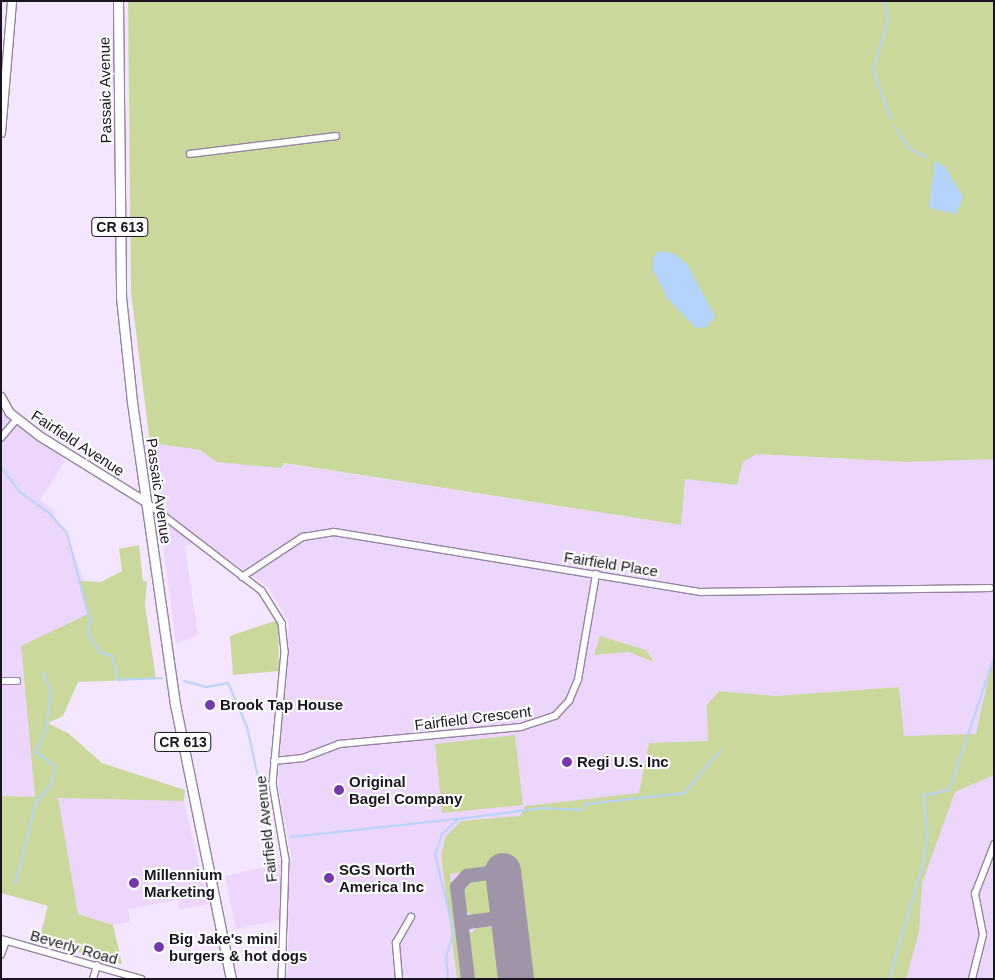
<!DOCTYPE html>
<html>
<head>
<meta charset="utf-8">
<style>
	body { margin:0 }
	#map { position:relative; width:995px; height:980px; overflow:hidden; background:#f5e6ff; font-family:Helvetica,sans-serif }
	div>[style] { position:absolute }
	.built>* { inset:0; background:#ecd6fc }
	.green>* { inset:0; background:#cad89b }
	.round { border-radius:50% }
	.water>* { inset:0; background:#b4d4fd }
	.stream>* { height:2px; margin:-1px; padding:0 1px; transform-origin:1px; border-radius:1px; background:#b4d4fd }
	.taxiway>* { height:14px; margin:-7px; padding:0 7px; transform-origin:7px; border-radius:7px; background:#a094a8 }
	.runway>* { height:36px; margin:-18px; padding:0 18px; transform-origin:18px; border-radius:18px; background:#a094a8 }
	.roads { filter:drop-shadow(1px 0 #9484a0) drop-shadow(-1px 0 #9484a0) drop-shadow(0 1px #9484a0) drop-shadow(0 -1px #9484a0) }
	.street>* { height:5.5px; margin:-2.75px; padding:0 2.75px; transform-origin:2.75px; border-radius:2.75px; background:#fff }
	.secondary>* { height:8px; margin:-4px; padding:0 4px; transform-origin:4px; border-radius:4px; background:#fff }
	.primary>* { height:9px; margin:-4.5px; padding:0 4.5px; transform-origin:4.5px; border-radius:4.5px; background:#fff }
	.dots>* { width:14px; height:14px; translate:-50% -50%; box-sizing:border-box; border:2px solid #fff; border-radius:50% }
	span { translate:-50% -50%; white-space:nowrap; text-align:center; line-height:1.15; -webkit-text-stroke:4px #fff; paint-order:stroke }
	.shield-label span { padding:1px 4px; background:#fff; border:1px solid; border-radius:4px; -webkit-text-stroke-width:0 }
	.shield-label { font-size:14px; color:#1b151f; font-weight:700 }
	.street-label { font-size:15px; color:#1b151f }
	.poi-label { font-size:15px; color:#1b151f; font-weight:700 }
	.left { translate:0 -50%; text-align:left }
	.frame { position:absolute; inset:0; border:2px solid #1b151f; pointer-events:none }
</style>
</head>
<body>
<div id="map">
	<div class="built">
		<div style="clip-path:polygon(1px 412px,66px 460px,40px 500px,55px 512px,53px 519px,65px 532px,96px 610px,57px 636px,21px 646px,35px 797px,1px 796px)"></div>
		<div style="clip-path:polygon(evenodd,150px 443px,680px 525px,687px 462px,743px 462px,757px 454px,907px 462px,994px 459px,994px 729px,956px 792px,994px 775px,994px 979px,287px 979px,289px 918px,236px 929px,225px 876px,292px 861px,278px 784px,289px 622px,268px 587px,198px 538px,185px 547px,198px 635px,176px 643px,150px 443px,899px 687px,708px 741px,719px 691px,776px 696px,899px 687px)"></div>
		<div style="clip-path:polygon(54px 797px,184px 801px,208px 904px,180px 910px,177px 900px,128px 909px,130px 922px,113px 925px,78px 914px)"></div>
	</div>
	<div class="green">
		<div style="clip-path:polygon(128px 1px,994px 1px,994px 459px,907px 462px,757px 454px,743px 462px,737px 485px,685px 479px,681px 525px,284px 463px,281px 468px,217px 462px,200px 450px,150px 443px,131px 292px)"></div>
		<div style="clip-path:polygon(139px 545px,143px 582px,147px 581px,145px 605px,156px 679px,78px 682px,63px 716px,48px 723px,68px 733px,102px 763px,185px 790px,184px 801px,58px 798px,78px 914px,113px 925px,122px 964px,39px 940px,48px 906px,1px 893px,1px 796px,35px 797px,21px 646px,88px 614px,80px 581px,101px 582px,122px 571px,119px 549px)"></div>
		<div style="clip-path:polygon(278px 620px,279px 671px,233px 675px,230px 636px)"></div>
		<div style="clip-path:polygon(600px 636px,646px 650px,654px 662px,629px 652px,594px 655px)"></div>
		<div style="clip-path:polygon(994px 652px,994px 775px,955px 792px,922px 883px,919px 932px,906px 979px,527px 979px,512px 865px,450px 874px,463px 979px,457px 979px,441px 855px,446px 836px,461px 821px,520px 816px,525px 806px,639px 793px,649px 743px,708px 741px,707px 705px,719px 691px,776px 696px,899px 687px,904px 736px,976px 734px)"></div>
		<div style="clip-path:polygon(515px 735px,523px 805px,442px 813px,435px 744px)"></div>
		<div class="round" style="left:460px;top:878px;width:38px;height:38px"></div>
		<div style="clip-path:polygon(482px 924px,500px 932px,507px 979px,473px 979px,468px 935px)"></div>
	</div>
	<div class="water">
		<div style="clip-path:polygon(935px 161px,945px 167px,963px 197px,956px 214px,929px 208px)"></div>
		<div style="clip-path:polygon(658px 251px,673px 253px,687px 264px,715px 316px,707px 327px,696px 328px,668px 299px,653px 270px,653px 259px)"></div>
	</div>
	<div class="stream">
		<div style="left:884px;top:1px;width:19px;rotate:78deg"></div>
		<div style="left:888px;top:20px;width:52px;rotate:106.7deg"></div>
		<div style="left:873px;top:70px;width:52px;rotate:69.8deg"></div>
		<div style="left:894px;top:126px;width:27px;rotate:56deg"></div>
		<div style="left:909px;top:148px;width:21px;rotate:29deg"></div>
		<div style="left:1px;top:467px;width:31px;rotate:53deg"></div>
		<div style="left:20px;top:492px;width:36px;rotate:36deg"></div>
		<div style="left:49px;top:513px;width:27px;rotate:48deg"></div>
		<div style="left:67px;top:533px;width:91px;rotate:75.4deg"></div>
		<div style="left:90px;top:621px;width:13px;rotate:99deg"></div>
		<div style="left:88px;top:634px;width:23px;rotate:56deg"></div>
		<div style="left:101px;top:653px;width:11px;rotate:15deg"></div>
		<div style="left:112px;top:656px;width:25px;rotate:76deg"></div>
		<div style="left:118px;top:680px;width:44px;rotate:-2.6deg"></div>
		<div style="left:184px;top:681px;width:24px;rotate:15deg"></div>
		<div style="left:207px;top:687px;width:21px;rotate:-11deg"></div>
		<div style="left:228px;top:683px;width:48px;rotate:66.6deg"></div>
		<div style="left:247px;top:727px;width:70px;rotate:77.6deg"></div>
		<div style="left:291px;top:837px;width:168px;rotate:-6.2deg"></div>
		<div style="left:15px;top:884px;width:84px;rotate:-75.5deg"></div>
		<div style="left:36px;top:803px;width:26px;rotate:-51deg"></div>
		<div style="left:52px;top:783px;width:17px;rotate:-80deg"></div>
		<div style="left:55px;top:766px;width:24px;rotate:-144deg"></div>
		<div style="left:36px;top:752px;width:24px;rotate:-66deg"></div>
		<div style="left:46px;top:730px;width:38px;rotate:-83deg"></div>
		<div style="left:51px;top:692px;width:22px;rotate:-112deg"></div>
		<div style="left:448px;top:979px;width:22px;rotate:-95deg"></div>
		<div style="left:446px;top:957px;width:26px;rotate:-72deg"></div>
		<div style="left:454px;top:932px;width:80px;rotate:-103.7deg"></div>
		<div style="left:435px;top:854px;width:21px;rotate:-71deg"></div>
		<div style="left:442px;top:834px;width:22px;rotate:-43deg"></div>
		<div style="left:458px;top:819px;width:84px;rotate:-7.5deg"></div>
		<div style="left:541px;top:808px;width:41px;rotate:2.8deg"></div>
		<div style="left:582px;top:810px;width:7px;rotate:-63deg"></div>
		<div style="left:585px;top:804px;width:100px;rotate:-6.3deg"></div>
		<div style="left:684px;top:793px;width:57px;rotate:-49.3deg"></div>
		<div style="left:889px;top:979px;width:113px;rotate:-73.5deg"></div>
		<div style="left:921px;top:871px;width:33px;rotate:-79deg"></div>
		<div style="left:927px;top:839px;width:44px;rotate:-93.9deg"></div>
		<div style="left:924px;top:795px;width:25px;rotate:-11deg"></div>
		<div style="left:949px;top:790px;width:139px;rotate:-71.2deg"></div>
	</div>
	<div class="taxiway">
		<div style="left:461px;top:923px;width:47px;rotate:-7.3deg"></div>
		<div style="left:468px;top:979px;width:93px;rotate:-96.8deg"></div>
		<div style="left:457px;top:887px;width:15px;rotate:-48deg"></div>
		<div style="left:467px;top:876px;width:36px;rotate:-8deg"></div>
	</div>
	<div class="runway">
		<div style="left:503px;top:871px;width:109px;rotate:83.1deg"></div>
	</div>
	<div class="roads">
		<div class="street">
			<div style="left:190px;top:154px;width:147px;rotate:-7deg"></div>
			<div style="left:1px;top:438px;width:25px;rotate:-50deg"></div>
			<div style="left:146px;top:502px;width:146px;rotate:37.5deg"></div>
			<div style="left:262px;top:591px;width:38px;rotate:58deg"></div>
			<div style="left:282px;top:623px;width:29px;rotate:84deg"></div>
			<div style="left:285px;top:652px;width:133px;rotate:95.2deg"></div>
			<div style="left:273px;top:784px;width:77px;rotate:80.3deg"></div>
			<div style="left:286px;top:860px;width:119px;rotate:91.9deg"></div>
			<div style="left:242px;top:577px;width:73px;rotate:-33.3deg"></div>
			<div style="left:303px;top:537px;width:31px;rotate:-9deg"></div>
			<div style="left:334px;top:532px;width:372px;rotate:9.3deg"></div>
			<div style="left:701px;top:592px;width:289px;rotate:-0.8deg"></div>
			<div style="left:1px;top:681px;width:16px"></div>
			<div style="left:274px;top:761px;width:29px;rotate:-6deg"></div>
			<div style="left:303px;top:758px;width:39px;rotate:-21deg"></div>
			<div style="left:339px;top:744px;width:183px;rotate:-5.3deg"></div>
			<div style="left:521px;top:727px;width:36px;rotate:-18deg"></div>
			<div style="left:555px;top:716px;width:21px;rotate:-47deg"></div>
			<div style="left:569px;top:701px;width:23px;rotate:-67deg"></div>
			<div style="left:578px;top:680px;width:107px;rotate:-80.3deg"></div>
			<div style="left:1px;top:939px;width:146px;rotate:15.9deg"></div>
			<div style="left:1px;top:955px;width:15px;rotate:-70deg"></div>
			<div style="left:93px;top:979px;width:14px;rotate:-73deg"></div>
			<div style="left:399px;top:979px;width:36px;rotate:-95deg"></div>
			<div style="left:396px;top:943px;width:30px;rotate:-60deg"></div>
			<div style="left:972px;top:979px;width:45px;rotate:-76deg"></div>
			<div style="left:983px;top:935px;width:42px;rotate:-101deg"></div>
			<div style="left:975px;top:894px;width:53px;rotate:-68.8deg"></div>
		</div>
		<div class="secondary">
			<div style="left:1px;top:133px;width:132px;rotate:-85.2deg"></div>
			<div style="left:1px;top:397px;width:18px;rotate:61deg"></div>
			<div style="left:10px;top:413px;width:39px;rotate:38deg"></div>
			<div style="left:41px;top:437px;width:123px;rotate:31.8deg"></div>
		</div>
		<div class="primary">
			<div style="left:118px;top:1px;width:296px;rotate:89.4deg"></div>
			<div style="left:121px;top:297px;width:106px;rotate:84deg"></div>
			<div style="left:132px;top:402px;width:305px;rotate:81.9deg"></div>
			<div style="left:175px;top:704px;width:281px;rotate:78.5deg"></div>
		</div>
	</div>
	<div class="dots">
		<div style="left:210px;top:705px;background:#7838ad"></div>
		<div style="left:567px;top:762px;background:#7838ad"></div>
		<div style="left:339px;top:790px;background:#7838ad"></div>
		<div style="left:329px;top:878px;background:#7838ad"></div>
		<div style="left:134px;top:883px;background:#7838ad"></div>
		<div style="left:159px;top:947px;background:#7838ad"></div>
	</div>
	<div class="shield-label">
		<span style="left:120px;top:227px">CR 613</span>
		<span style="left:183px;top:742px">CR 613</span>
	</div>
	<div class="street-label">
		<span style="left:105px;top:90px;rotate:-91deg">Passaic Avenue</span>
		<span style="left:78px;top:443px;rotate:33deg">Fairfield Avenue</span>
		<span style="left:159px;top:491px;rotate:82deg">Passaic Avenue</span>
		<span style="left:611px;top:564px;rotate:9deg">Fairfield Place</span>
		<span style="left:473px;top:718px;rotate:-7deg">Fairfield Crescent</span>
		<span style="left:266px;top:829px;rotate:-96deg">Fairfield Avenue</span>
		<span style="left:74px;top:947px;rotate:16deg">Beverly Road</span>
	</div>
	<div class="poi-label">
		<span class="left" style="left:220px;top:705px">Brook Tap House</span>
		<span class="left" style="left:577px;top:762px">Regi U.S. Inc</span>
		<span class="left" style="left:349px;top:790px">Original<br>Bagel Company</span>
		<span class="left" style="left:339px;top:878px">SGS North<br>America Inc</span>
		<span class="left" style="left:144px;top:883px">Millennium<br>Marketing</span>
		<span class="left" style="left:169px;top:947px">Big Jake's mini<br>burgers &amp; hot dogs</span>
	</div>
	<div class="frame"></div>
</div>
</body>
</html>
